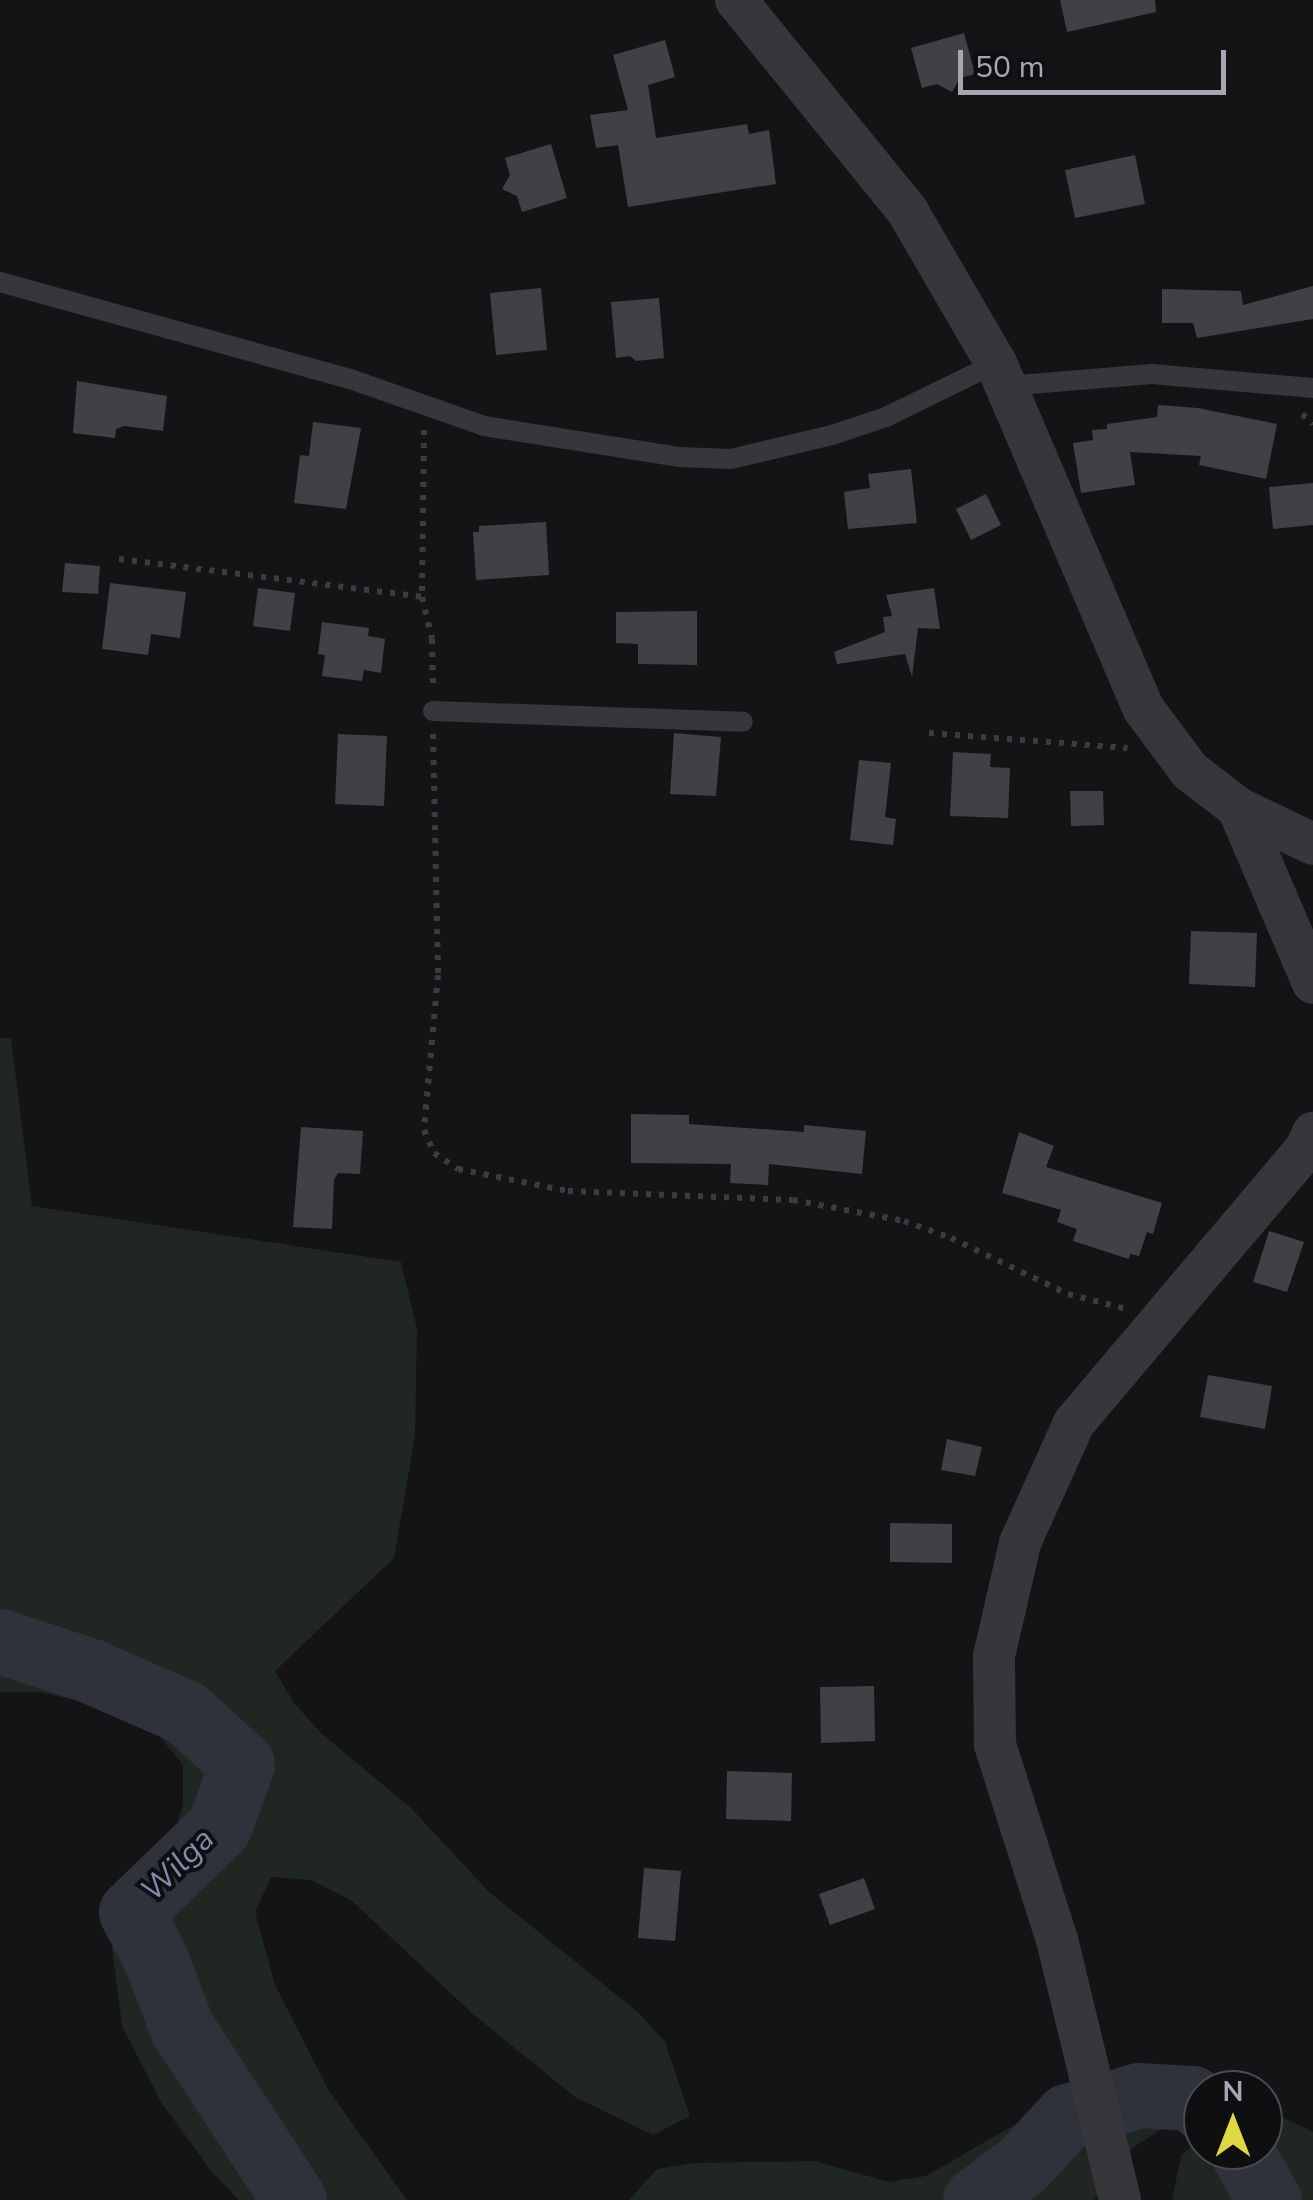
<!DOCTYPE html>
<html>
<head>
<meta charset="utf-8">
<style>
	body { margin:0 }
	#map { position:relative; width:1313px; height:2200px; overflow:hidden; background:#141315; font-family:"Nunito Sans",sans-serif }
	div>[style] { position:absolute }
	.green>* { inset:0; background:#202723 }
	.river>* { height:65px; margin:-32.5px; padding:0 32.5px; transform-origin:32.5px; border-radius:32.5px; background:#2f323b }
	.building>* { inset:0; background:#404045 }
	.path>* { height:6px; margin-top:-3px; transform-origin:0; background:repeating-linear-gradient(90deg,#3b3b40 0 5px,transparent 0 13px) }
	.lane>* { height:20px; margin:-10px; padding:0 10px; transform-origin:10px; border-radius:10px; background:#37373b }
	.street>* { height:42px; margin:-21px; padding:0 21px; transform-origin:21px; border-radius:21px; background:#37373b }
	span { translate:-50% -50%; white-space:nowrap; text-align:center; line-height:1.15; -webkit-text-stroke:8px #0f0e10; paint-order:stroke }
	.water-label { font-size:32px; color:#808bac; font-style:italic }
	.north { position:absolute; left:1183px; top:2070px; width:100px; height:100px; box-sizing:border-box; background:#0f0e10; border:2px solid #4b4b52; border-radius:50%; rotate:0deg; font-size:28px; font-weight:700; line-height:40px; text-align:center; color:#a6a6b4 }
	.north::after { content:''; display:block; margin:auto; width:35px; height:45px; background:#dfd941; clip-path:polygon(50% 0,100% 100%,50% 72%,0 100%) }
	.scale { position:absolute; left:958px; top:50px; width:268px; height:45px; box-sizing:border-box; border:5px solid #a6a6b4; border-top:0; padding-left:12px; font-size:30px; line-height:35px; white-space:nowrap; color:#a6a6b4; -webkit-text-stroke:8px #0f0e10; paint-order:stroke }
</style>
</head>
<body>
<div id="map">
	<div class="green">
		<div style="clip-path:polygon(0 1038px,11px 1038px,32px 1206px,401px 1262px,417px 1329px,415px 1436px,394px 1558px,275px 1671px,294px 1703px,321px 1733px,411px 1808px,489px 1892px,639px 2013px,665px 2042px,690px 2116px,653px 2135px,575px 2097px,474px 2015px,351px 1900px,311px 1880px,271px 1877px,255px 1912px,275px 1985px,329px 2091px,407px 2200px,239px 2200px,212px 2172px,161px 2102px,122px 2026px,112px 1947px,124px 1906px,153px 1878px,171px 1843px,183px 1805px,183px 1765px,157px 1733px,122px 1711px,40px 1692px,0 1692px)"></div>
		<div style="clip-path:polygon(1139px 2102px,1176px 2108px,1166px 2126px,1131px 2149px,1094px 2200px,629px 2200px,657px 2169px,694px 2163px,815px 2161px,889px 2182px,926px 2176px,1026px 2118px,1063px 2106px)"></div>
		<div style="clip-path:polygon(1282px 2117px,1313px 2132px,1313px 2200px,1172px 2200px,1181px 2156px,1202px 2137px,1203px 2150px,1263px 2150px,1263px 2119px)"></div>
	</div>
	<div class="river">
		<div style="left:0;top:1641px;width:96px;rotate:18.2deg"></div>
		<div style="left:91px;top:1671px;width:103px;rotate:23.6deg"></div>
		<div style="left:185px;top:1712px;width:77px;rotate:42.4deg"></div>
		<div style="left:242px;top:1764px;width:67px;rotate:110.1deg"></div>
		<div style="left:219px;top:1827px;width:122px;rotate:136deg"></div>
		<div style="left:131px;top:1912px;width:51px;rotate:61.9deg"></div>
		<div style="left:155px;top:1957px;width:76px;rotate:69.2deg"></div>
		<div style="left:182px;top:2028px;width:205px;rotate:56.9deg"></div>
		<div style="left:1241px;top:2150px;width:57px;rotate:60.8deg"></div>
		<div style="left:975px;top:2200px;width:60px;rotate:-36.9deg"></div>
		<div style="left:1023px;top:2164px;width:65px;rotate:-47.5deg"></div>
		<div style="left:1067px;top:2116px;width:75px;rotate:-16.3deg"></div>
		<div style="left:1139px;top:2095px;width:53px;rotate:3.2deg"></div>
		<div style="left:1192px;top:2098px;width:16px;rotate:45deg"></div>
	</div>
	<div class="building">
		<div style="clip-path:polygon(1060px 0,1155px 0,1156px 12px,1067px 32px)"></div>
		<div style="clip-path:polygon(964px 33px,975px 74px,960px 78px,952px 92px,937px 84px,922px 88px,911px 48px)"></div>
		<div style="clip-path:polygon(665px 40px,675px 77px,648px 85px,656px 138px,747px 124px,749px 134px,769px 130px,776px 184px,628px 207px,618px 145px,596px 148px,590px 115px,628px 110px,613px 55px)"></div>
		<div style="clip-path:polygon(551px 144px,567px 198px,522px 212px,517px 196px,502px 189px,510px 175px,505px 158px)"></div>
		<div style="clip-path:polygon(1135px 155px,1145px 204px,1075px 218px,1065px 170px)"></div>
		<div style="clip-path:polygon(1313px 286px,1313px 319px,1197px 338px,1193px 323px,1162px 323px,1162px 289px,1241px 291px,1243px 305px)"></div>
		<div style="clip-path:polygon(541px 288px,547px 350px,496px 355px,490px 293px)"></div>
		<div style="clip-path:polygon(659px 298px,664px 358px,636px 361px,630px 356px,616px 358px,611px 302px)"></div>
		<div style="clip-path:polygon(77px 381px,167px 396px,163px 431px,124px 426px,116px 429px,115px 438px,73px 433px)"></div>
		<div style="clip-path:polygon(1158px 405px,1198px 408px,1277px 424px,1266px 479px,1199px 465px,1201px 456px,1130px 452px,1135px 485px,1081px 493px,1073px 443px,1093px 440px,1092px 430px,1107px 429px,1107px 424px,1157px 417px)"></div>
		<div style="clip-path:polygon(313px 422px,361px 428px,346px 509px,294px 503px,300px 455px,309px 456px)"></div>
		<div style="clip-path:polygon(911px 469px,917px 523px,848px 529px,844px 492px,870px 488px,868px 474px)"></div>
		<div style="clip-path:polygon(1313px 483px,1313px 525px,1273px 529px,1269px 487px)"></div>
		<div style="clip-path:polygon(986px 494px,1001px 525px,971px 540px,956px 509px)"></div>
		<div style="clip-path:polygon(546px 522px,549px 575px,476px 580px,473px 532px,479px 532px,479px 526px)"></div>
		<div style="clip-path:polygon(65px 563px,100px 566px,98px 594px,62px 592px)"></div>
		<div style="clip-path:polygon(110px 583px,186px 592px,180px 638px,151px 634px,148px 655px,102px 649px)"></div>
		<div style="clip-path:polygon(258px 588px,295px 593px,290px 631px,253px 626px)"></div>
		<div style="clip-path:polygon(934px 588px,940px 629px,918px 628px,912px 677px,905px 654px,837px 664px,834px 652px,885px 632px,883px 617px,892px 616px,886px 595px)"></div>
		<div style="clip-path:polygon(697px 611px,697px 665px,638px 664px,638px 644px,616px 643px,616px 612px)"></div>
		<div style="clip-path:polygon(322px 622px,369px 628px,368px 636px,385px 639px,381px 673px,364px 670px,362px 681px,322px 676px,325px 655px,318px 654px)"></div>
		<div style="clip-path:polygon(674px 733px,721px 737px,716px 796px,670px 794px)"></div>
		<div style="clip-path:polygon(338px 734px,387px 736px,384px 806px,335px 804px)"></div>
		<div style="clip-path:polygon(953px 752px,991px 754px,990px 767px,1010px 768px,1008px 818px,950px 816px)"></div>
		<div style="clip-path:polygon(859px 760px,891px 763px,885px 817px,896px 819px,893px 845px,850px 840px)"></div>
		<div style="clip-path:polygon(1070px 791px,1103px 791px,1104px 825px,1071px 826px)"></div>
		<div style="clip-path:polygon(1191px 931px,1257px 933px,1255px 987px,1189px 984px)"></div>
		<div style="clip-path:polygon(631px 1114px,689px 1115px,689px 1124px,804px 1132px,804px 1125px,866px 1131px,862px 1174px,769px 1164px,768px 1185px,730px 1183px,731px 1164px,631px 1163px)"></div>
		<div style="clip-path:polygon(301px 1127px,363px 1131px,360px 1174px,338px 1173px,334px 1180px,332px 1229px,293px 1227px)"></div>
		<div style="clip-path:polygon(1019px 1132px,1054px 1146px,1046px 1167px,1162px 1203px,1153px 1234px,1147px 1232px,1139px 1256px,1130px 1254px,1129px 1259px,1073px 1241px,1077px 1229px,1057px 1222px,1061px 1210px,1002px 1193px)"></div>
		<div style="clip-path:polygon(1269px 1231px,1304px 1242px,1287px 1292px,1253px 1282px)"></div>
		<div style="clip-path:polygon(1208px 1375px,1272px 1386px,1265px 1429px,1200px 1417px)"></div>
		<div style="clip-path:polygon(947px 1439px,982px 1447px,975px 1476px,941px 1470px)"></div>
		<div style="clip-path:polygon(890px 1523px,952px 1524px,952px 1563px,890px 1562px)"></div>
		<div style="clip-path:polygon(874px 1686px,875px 1741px,821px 1743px,820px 1687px)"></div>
		<div style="clip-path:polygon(727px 1771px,792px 1773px,791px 1821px,726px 1819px)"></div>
		<div style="clip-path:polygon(644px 1868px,681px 1871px,675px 1941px,638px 1938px)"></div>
		<div style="clip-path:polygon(864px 1878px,875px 1909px,830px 1925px,819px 1894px)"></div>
	</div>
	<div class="path">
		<div style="left:1302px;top:414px;width:15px;rotate:42deg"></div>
		<div style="left:424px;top:430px;width:167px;rotate:90.7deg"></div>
		<div style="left:422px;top:597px;width:43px;rotate:76.6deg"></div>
		<div style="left:432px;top:639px;width:47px;rotate:88.8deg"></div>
		<div style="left:119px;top:559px;width:305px;rotate:7.1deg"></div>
		<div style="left:929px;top:733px;width:199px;rotate:4.3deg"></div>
		<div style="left:433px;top:734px;width:241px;rotate:88.8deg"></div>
		<div style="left:438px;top:975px;width:156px;rotate:95.2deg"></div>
		<div style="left:424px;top:1130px;width:25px;rotate:67deg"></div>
		<div style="left:434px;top:1153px;width:29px;rotate:34deg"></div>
		<div style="left:458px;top:1169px;width:112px;rotate:11.3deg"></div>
		<div style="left:568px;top:1191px;width:225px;rotate:2.3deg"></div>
		<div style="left:793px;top:1200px;width:113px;rotate:10.7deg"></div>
		<div style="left:904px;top:1221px;width:50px;rotate:19.9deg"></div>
		<div style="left:951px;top:1238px;width:130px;rotate:25.6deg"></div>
		<div style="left:1068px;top:1294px;width:57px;rotate:14.3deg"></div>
	</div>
	<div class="lane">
		<div style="left:0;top:282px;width:363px;rotate:15.5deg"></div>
		<div style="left:350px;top:379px;width:142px;rotate:19.3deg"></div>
		<div style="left:484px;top:426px;width:197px;rotate:9deg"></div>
		<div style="left:679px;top:457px;width:52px;rotate:2.2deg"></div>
		<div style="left:731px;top:459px;width:104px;rotate:-13.4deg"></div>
		<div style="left:832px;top:435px;width:57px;rotate:-18.4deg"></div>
		<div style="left:886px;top:417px;width:123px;rotate:-26.1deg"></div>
		<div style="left:1008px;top:386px;width:144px;rotate:-4.8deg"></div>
		<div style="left:1152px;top:374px;width:162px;rotate:5deg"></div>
		<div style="left:433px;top:711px;width:310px;rotate:2deg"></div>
	</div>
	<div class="street">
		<div style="left:736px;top:0;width:273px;rotate:50.9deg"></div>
		<div style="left:908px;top:212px;width:175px;rotate:59.8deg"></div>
		<div style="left:996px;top:363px;width:375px;rotate:66.9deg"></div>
		<div style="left:1143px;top:708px;width:79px;rotate:53.3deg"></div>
		<div style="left:1190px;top:771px;width:61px;rotate:37.6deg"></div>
		<div style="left:1238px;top:808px;width:83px;rotate:25.6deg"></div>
		<div style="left:1238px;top:808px;width:190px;rotate:66.8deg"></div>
		<div style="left:1120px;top:2200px;width:268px;rotate:-103.6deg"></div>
		<div style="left:1057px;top:1940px;width:206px;rotate:-107.6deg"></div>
		<div style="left:995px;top:1744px;width:88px;rotate:-90.7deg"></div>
		<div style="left:994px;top:1656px;width:116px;rotate:-77deg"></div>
		<div style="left:1020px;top:1543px;width:132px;rotate:-65.8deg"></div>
		<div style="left:1074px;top:1423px;width:358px;rotate:-49.8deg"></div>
		<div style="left:1305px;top:1150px;width:19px;rotate:-65deg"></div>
	</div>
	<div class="water-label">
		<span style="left:178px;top:1865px;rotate:-45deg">Wilga</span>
	</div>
	<div class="north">N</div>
	<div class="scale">50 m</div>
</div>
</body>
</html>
